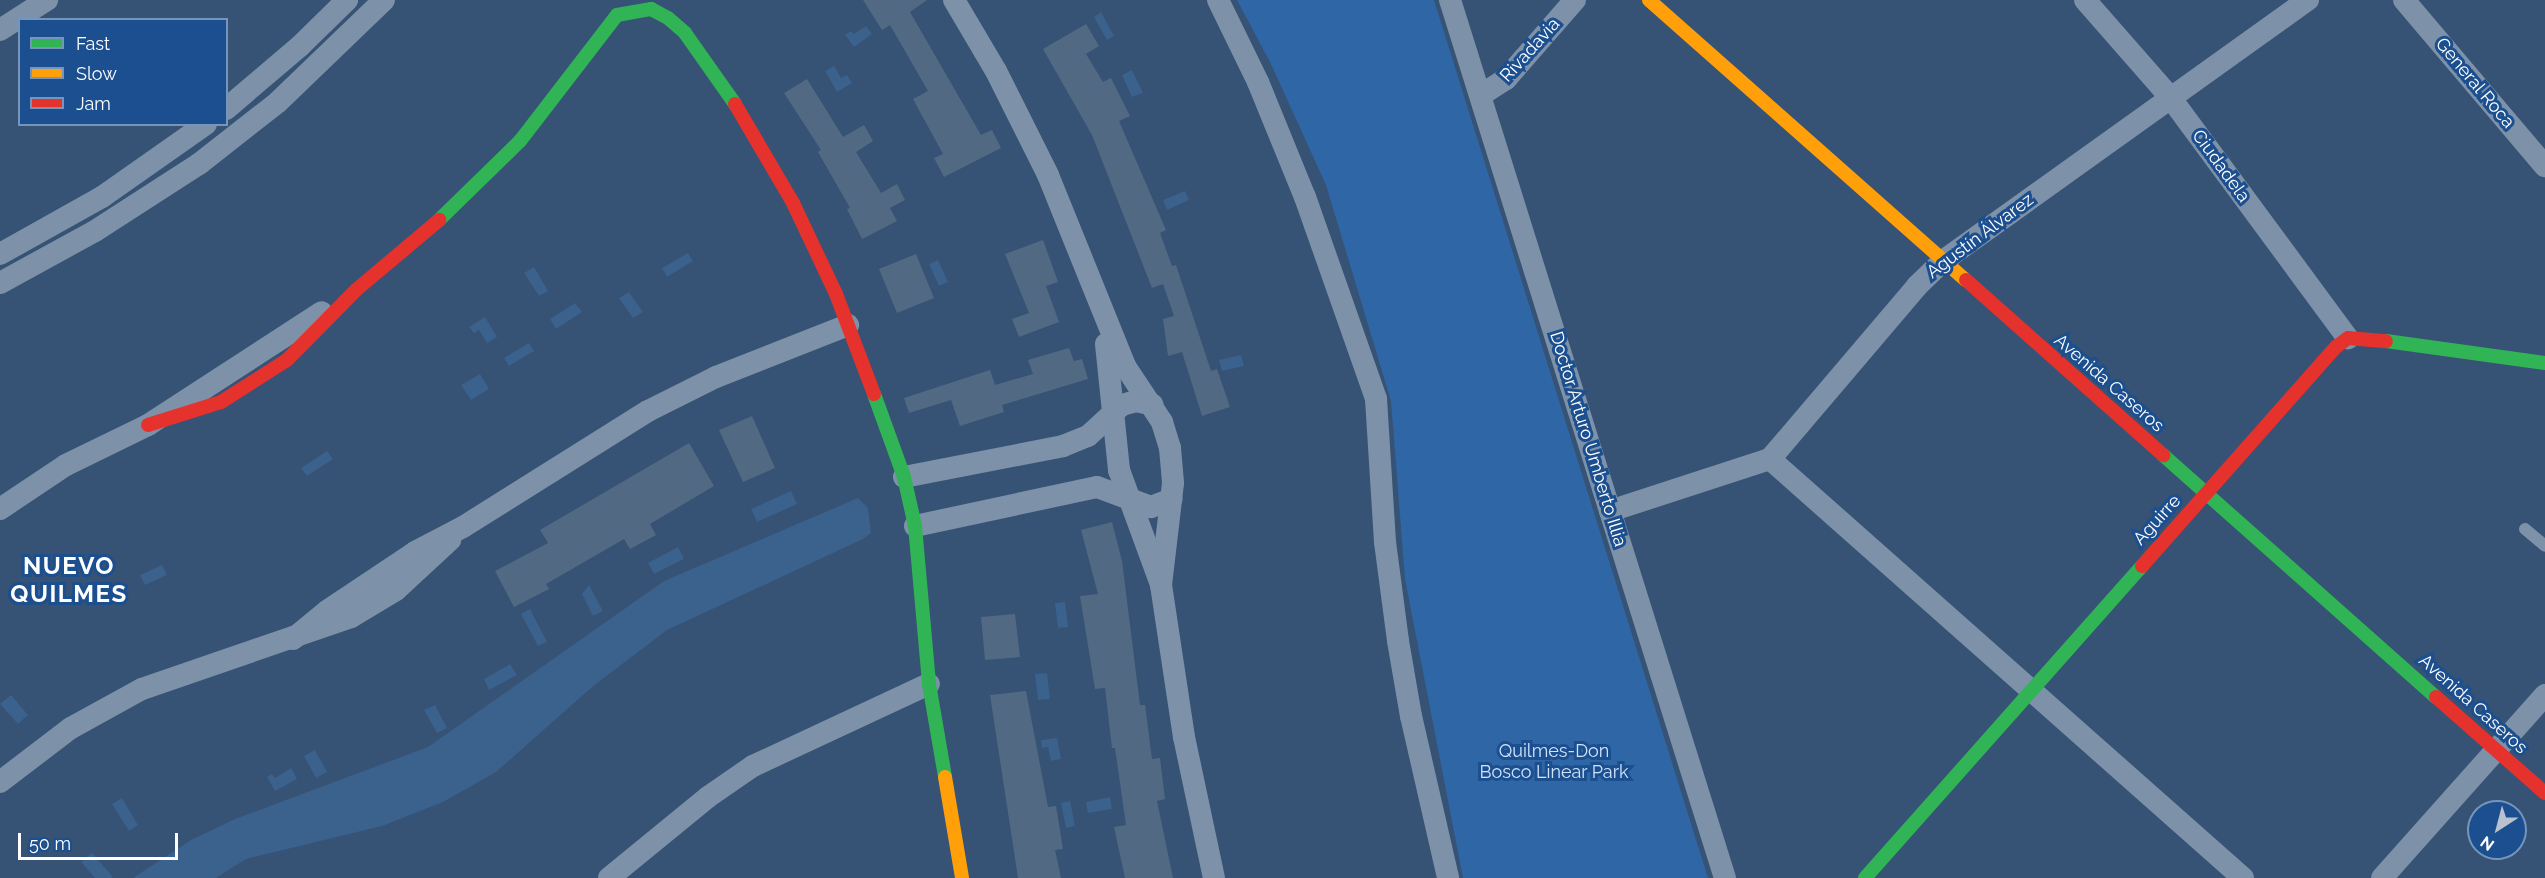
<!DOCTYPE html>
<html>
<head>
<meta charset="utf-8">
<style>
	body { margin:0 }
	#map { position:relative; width:2545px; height:878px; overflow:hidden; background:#365274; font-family:Raleway,sans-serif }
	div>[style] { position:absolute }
	.green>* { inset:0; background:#2f66a5 }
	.water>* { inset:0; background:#3b618d }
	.building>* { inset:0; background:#526984 }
	.lane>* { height:12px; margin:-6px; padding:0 6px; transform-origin:6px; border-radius:6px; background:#7d92a8 }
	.street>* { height:22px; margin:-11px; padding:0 11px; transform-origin:11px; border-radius:11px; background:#7d92a8 }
	.fast>* { height:14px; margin:-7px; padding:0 7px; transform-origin:7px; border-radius:7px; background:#30b455 }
	.slow>* { height:14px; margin:-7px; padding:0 7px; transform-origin:7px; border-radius:7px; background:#ff9f0a }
	.jam>* { height:14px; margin:-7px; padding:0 7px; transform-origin:7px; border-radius:7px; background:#e5322d }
	span { translate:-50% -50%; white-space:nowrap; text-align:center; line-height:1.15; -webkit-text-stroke:6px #1b4f8f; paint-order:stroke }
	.street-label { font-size:18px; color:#fff }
	.park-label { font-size:18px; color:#cfe3fa }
	.district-label { font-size:24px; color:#fff; font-weight:700; letter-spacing:1.5px }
	.legend { position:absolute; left:18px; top:18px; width:210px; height:108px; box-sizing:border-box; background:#1b4f8f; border:2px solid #7695bc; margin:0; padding:8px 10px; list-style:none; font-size:18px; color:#fff }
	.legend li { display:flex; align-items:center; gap:12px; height:30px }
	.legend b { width:30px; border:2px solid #7695bc }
	.north { position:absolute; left:2467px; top:800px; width:60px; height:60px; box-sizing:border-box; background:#1b4f8f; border:2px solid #7695bc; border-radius:50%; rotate:216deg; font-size:16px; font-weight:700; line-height:24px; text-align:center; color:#fff }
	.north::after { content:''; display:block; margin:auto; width:21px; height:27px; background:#b9c2ce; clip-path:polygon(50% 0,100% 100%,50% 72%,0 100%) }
	.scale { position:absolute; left:18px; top:833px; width:160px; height:27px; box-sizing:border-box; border:3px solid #fff; border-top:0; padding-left:8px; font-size:18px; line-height:21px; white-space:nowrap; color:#fff; -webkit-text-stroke:4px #1b4f8f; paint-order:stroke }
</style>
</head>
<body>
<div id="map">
	<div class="green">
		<div style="clip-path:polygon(1237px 0,1434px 0,1708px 878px,1463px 878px,1405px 579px,1391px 401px,1326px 185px,1271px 64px)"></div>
	</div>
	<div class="water">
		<div style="clip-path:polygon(1101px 12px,1114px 36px,1107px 40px,1094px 17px)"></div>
		<div style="clip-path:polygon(866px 26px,872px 34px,854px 47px,845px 35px,851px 31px,854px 34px)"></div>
		<div style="clip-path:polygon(834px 66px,841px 78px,847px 75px,852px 83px,837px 92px,825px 71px)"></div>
		<div style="clip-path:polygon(1132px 70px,1143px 93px,1132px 97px,1122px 75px)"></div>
		<div style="clip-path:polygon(1185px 191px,1189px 200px,1167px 210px,1163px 200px)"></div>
		<div style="clip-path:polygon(688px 253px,693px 261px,667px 277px,662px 268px)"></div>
		<div style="clip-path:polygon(938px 260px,948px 282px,939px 286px,929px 264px)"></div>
		<div style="clip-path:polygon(534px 267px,548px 291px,539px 296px,524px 273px)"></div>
		<div style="clip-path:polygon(629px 292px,643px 312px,633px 318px,619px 298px)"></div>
		<div style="clip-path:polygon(575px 303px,582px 312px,556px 329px,550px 319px)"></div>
		<div style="clip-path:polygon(485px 317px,497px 337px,487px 343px,479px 330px,474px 333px,469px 327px)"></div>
		<div style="clip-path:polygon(529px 343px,534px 351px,509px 366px,504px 358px)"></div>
		<div style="clip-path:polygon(1241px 355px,1244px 366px,1222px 371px,1219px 360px)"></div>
		<div style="clip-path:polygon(480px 374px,489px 389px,471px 400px,461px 385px)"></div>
		<div style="clip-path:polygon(327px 451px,333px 459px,307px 476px,301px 468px)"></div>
		<div style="clip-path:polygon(791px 491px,797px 504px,757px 522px,751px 509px)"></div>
		<div style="clip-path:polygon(858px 498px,868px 508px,871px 533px,863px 539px,667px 630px,592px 687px,496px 772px,443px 802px,382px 826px,246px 859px,216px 878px,133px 878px,191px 840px,235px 819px,428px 747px,664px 581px)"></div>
		<div style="clip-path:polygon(678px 547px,684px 559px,654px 574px,648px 563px)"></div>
		<div style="clip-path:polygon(162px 565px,167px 575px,145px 585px,140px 575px)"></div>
		<div style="clip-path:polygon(55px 582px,60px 593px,39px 604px,33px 593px)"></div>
		<div style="clip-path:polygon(589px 585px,603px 611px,593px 616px,582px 594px)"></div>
		<div style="clip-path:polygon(1065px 602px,1068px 627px,1058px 628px,1055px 603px)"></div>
		<div style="clip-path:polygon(530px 609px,547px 642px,538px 646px,521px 614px)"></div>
		<div style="clip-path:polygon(510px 664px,517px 675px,489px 690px,484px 679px)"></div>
		<div style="clip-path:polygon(1047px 673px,1050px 699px,1038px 700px,1035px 674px)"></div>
		<div style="clip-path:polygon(11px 695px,28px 715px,18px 724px,0 704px)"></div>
		<div style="clip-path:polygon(435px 705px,447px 728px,437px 733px,424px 710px)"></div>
		<div style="clip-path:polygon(1057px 738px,1061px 759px,1051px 761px,1048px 747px,1042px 748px,1041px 740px)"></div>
		<div style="clip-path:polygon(315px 750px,327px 772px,316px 778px,304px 756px)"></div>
		<div style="clip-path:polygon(291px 768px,297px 779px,275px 791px,267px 777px,272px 774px,275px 778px)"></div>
		<div style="clip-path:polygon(1110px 797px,1112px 809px,1088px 813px,1086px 802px)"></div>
		<div style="clip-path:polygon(122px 798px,138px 825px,129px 831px,112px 804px)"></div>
		<div style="clip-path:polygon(1070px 801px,1075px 826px,1066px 828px,1061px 803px)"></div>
		<div style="clip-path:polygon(92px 853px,113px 877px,111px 878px,95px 878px,81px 862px)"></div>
	</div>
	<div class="building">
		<div style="clip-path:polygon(863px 0,927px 0,910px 12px,981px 135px,992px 130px,1001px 148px,944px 177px,934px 158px,943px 154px,913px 99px,928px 91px,890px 25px,882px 30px)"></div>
		<div style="clip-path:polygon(1086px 24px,1099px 46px,1086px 54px,1103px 82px,1111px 78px,1130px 116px,1119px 121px,1166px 230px,1160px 233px,1172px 266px,1176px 265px,1211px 371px,1217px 369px,1230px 407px,1202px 416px,1182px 352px,1168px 356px,1163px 319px,1174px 316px,1163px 284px,1152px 288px,1092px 135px,1043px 49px)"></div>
		<div style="clip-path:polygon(807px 79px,843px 137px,864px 125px,873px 141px,856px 152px,881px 193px,897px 184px,905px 200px,890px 208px,897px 221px,862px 239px,847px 209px,850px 208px,818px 152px,821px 150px,784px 93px)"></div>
		<div style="clip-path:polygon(1043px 240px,1058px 282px,1046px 286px,1059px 322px,1019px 337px,1012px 319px,1029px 313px,1005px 254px)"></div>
		<div style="clip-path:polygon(916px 254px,934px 298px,897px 313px,879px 269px)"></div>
		<div style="clip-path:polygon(1069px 348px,1074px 361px,1082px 359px,1088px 379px,1002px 405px,1004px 412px,960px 426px,951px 400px,909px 413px,904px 398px,990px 370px,995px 385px,1033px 374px,1028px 360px)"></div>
		<div style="clip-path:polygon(752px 416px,775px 468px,743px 482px,719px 430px)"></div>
		<div style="clip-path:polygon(689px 443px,714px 486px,650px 524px,656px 535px,630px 549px,624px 539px,546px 584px,549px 589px,514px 607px,495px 571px,548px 543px,540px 530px)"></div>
		<div style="clip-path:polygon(1112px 522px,1122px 561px,1140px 705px,1145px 705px,1152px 759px,1160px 758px,1165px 799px,1157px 801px,1173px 878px,1125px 878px,1114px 827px,1126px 825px,1115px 748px,1112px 748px,1105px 688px,1095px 689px,1080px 596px,1098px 594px,1081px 530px)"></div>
		<div style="clip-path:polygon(1015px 614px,1020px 657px,985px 660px,981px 617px)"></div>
		<div style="clip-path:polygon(1026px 691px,1048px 807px,1056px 806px,1063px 849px,1055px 850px,1061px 878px,1018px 878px,990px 695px)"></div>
	</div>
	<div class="lane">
		<div style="left:2525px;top:529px;width:26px;rotate:40deg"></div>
	</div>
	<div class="street">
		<div style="left:954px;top:0;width:82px;rotate:59.4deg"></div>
		<div style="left:996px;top:71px;width:116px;rotate:63.4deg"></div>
		<div style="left:1048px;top:175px;width:206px;rotate:68deg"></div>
		<div style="left:1125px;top:366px;width:67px;rotate:56.5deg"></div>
		<div style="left:1162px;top:422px;width:27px;rotate:73deg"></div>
		<div style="left:1170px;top:448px;width:35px;rotate:85deg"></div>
		<div style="left:1173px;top:483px;width:103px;rotate:96.7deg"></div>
		<div style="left:1218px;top:0;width:91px;rotate:64deg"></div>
		<div style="left:1258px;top:82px;width:124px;rotate:67.8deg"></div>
		<div style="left:1305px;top:197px;width:214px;rotate:70.6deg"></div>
		<div style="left:1376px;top:399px;width:143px;rotate:86.4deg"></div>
		<div style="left:1385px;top:542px;width:100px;rotate:82.5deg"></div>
		<div style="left:1398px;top:641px;width:76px;rotate:80.2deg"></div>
		<div style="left:1411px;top:716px;width:166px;rotate:77.1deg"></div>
		<div style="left:1450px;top:0;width:920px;rotate:72.61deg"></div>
		<div style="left:2085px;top:0;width:129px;rotate:48.8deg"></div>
		<div style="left:2170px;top:97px;width:300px;rotate:53.6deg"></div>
		<div style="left:2404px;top:0;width:218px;rotate:49.7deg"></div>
		<div style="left:0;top:30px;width:56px;rotate:-32.6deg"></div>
		<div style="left:1481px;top:95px;width:30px;rotate:-33deg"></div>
		<div style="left:1506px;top:79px;width:105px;rotate:-48.9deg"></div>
		<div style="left:226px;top:109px;width:97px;rotate:-40.4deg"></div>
		<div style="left:300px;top:46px;width:66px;rotate:-44.4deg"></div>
		<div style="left:0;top:254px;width:117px;rotate:-29.2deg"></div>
		<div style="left:102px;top:197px;width:127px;rotate:-35.1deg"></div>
		<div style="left:0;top:283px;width:108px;rotate:-28.7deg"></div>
		<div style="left:95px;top:231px;width:124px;rotate:-32.8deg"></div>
		<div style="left:199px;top:164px;width:100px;rotate:-38.1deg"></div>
		<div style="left:278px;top:102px;width:147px;rotate:-43.9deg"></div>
		<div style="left:1106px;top:344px;width:127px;rotate:84.1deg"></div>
		<div style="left:1119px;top:470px;width:122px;rotate:69.9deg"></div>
		<div style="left:1161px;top:585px;width:154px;rotate:81.4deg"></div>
		<div style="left:1184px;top:737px;width:144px;rotate:78deg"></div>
		<div style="left:1770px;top:459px;width:632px;rotate:41.54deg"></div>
		<div style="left:904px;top:477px;width:162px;rotate:-11deg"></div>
		<div style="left:1063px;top:446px;width:27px;rotate:-22deg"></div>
		<div style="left:1088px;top:436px;width:46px;rotate:-42.4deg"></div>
		<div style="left:1122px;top:405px;width:15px;rotate:-16deg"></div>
		<div style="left:1136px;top:401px;width:17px;rotate:13deg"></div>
		<div style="left:0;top:509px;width:79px;rotate:-33.7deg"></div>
		<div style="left:66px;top:465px;width:91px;rotate:-26deg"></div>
		<div style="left:148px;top:425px;width:207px;rotate:-33deg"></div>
		<div style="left:1610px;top:511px;width:168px;rotate:-18deg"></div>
		<div style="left:1770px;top:459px;width:227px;rotate:-49.6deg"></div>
		<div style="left:1917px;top:286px;width:36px;rotate:-44deg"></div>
		<div style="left:1943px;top:261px;width:449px;rotate:-35.6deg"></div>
		<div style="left:915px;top:526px;width:186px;rotate:-12.1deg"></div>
		<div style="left:1097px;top:487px;width:58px;rotate:20.3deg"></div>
		<div style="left:1151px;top:507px;width:22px;rotate:-21deg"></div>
		<div style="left:293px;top:639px;width:44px;rotate:-39.5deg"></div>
		<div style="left:327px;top:611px;width:106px;rotate:-33.8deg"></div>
		<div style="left:415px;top:552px;width:54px;rotate:-27.5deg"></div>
		<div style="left:463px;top:527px;width:218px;rotate:-32.1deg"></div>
		<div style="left:648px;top:411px;width:76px;rotate:-26.6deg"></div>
		<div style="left:716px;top:377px;width:142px;rotate:-21.5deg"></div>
		<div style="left:0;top:782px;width:89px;rotate:-37.3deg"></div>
		<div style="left:71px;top:728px;width:81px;rotate:-28.8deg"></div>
		<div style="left:142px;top:689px;width:221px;rotate:-19deg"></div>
		<div style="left:351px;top:617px;width:52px;rotate:-31deg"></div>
		<div style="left:396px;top:590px;width:74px;rotate:-42.8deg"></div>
		<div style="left:609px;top:878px;width:128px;rotate:-39.3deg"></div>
		<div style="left:708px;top:797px;width:55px;rotate:-34.6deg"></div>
		<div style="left:753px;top:766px;width:194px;rotate:-25deg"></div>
		<div style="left:2382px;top:878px;width:245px;rotate:-48.3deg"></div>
	</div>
	<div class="fast">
		<div style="left:439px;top:220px;width:113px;rotate:-44.3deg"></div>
		<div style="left:520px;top:141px;width:159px;rotate:-52.4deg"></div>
		<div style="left:617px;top:15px;width:35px;rotate:-10deg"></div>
		<div style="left:651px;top:9px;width:19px;rotate:28deg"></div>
		<div style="left:668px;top:18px;width:23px;rotate:41deg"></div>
		<div style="left:685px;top:33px;width:87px;rotate:54.8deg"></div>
		<div style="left:2386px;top:341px;width:161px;rotate:7.9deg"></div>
		<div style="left:874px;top:394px;width:88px;rotate:70.1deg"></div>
		<div style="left:904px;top:477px;width:50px;rotate:77.3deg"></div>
		<div style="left:915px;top:526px;width:159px;rotate:84.9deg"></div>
		<div style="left:929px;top:684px;width:94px;rotate:80.2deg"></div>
		<div style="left:2163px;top:455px;width:365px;rotate:41.6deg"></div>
		<div style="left:1865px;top:878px;width:417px;rotate:-48.4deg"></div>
	</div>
	<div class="slow">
		<div style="left:1649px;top:0;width:423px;rotate:41.5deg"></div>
		<div style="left:945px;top:777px;width:102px;rotate:80.4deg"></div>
	</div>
	<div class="jam">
		<div style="left:735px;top:104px;width:115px;rotate:59.6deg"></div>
		<div style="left:793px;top:203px;width:101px;rotate:64.7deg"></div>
		<div style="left:836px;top:294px;width:107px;rotate:69.2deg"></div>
		<div style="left:1966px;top:280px;width:264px;rotate:41.6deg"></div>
		<div style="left:148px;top:425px;width:77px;rotate:-17.5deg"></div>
		<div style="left:221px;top:402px;width:78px;rotate:-32.5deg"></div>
		<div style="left:287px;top:360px;width:98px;rotate:-45.4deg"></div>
		<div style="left:356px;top:290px;width:109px;rotate:-40.1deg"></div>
		<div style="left:2142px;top:566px;width:293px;rotate:-48.5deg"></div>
		<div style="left:2336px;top:347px;width:15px;rotate:-37deg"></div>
		<div style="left:2348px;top:338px;width:38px;rotate:5deg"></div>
		<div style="left:2436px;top:697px;width:145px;rotate:41.4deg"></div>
	</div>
	<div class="street-label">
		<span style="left:1530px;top:50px;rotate:-48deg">Rivadavia</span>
		<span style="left:2475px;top:83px;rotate:50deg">General Roca</span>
		<span style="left:2221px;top:166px;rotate:54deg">Ciudadela</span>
		<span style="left:1980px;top:236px;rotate:-37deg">Agustín Álvarez</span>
		<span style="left:2109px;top:383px;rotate:41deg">Avenida Caseros</span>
		<span style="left:1588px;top:439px;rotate:73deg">Doctor Arturo Umberto Illia</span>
		<span style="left:2157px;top:520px;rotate:-48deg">Aguirre</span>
		<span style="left:2473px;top:704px;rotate:42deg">Avenida Caseros</span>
	</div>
	<div class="park-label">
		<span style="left:1554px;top:762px">Quilmes-Don<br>Bosco Linear Park</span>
	</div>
	<div class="district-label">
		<span style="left:69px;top:580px">NUEVO<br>QUILMES</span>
	</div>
	<ul class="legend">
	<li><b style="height:8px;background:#30b455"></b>Fast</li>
	<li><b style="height:8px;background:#ff9f0a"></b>Slow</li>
	<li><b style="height:8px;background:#e5322d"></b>Jam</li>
	</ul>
	<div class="north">N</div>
	<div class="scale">50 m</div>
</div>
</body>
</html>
